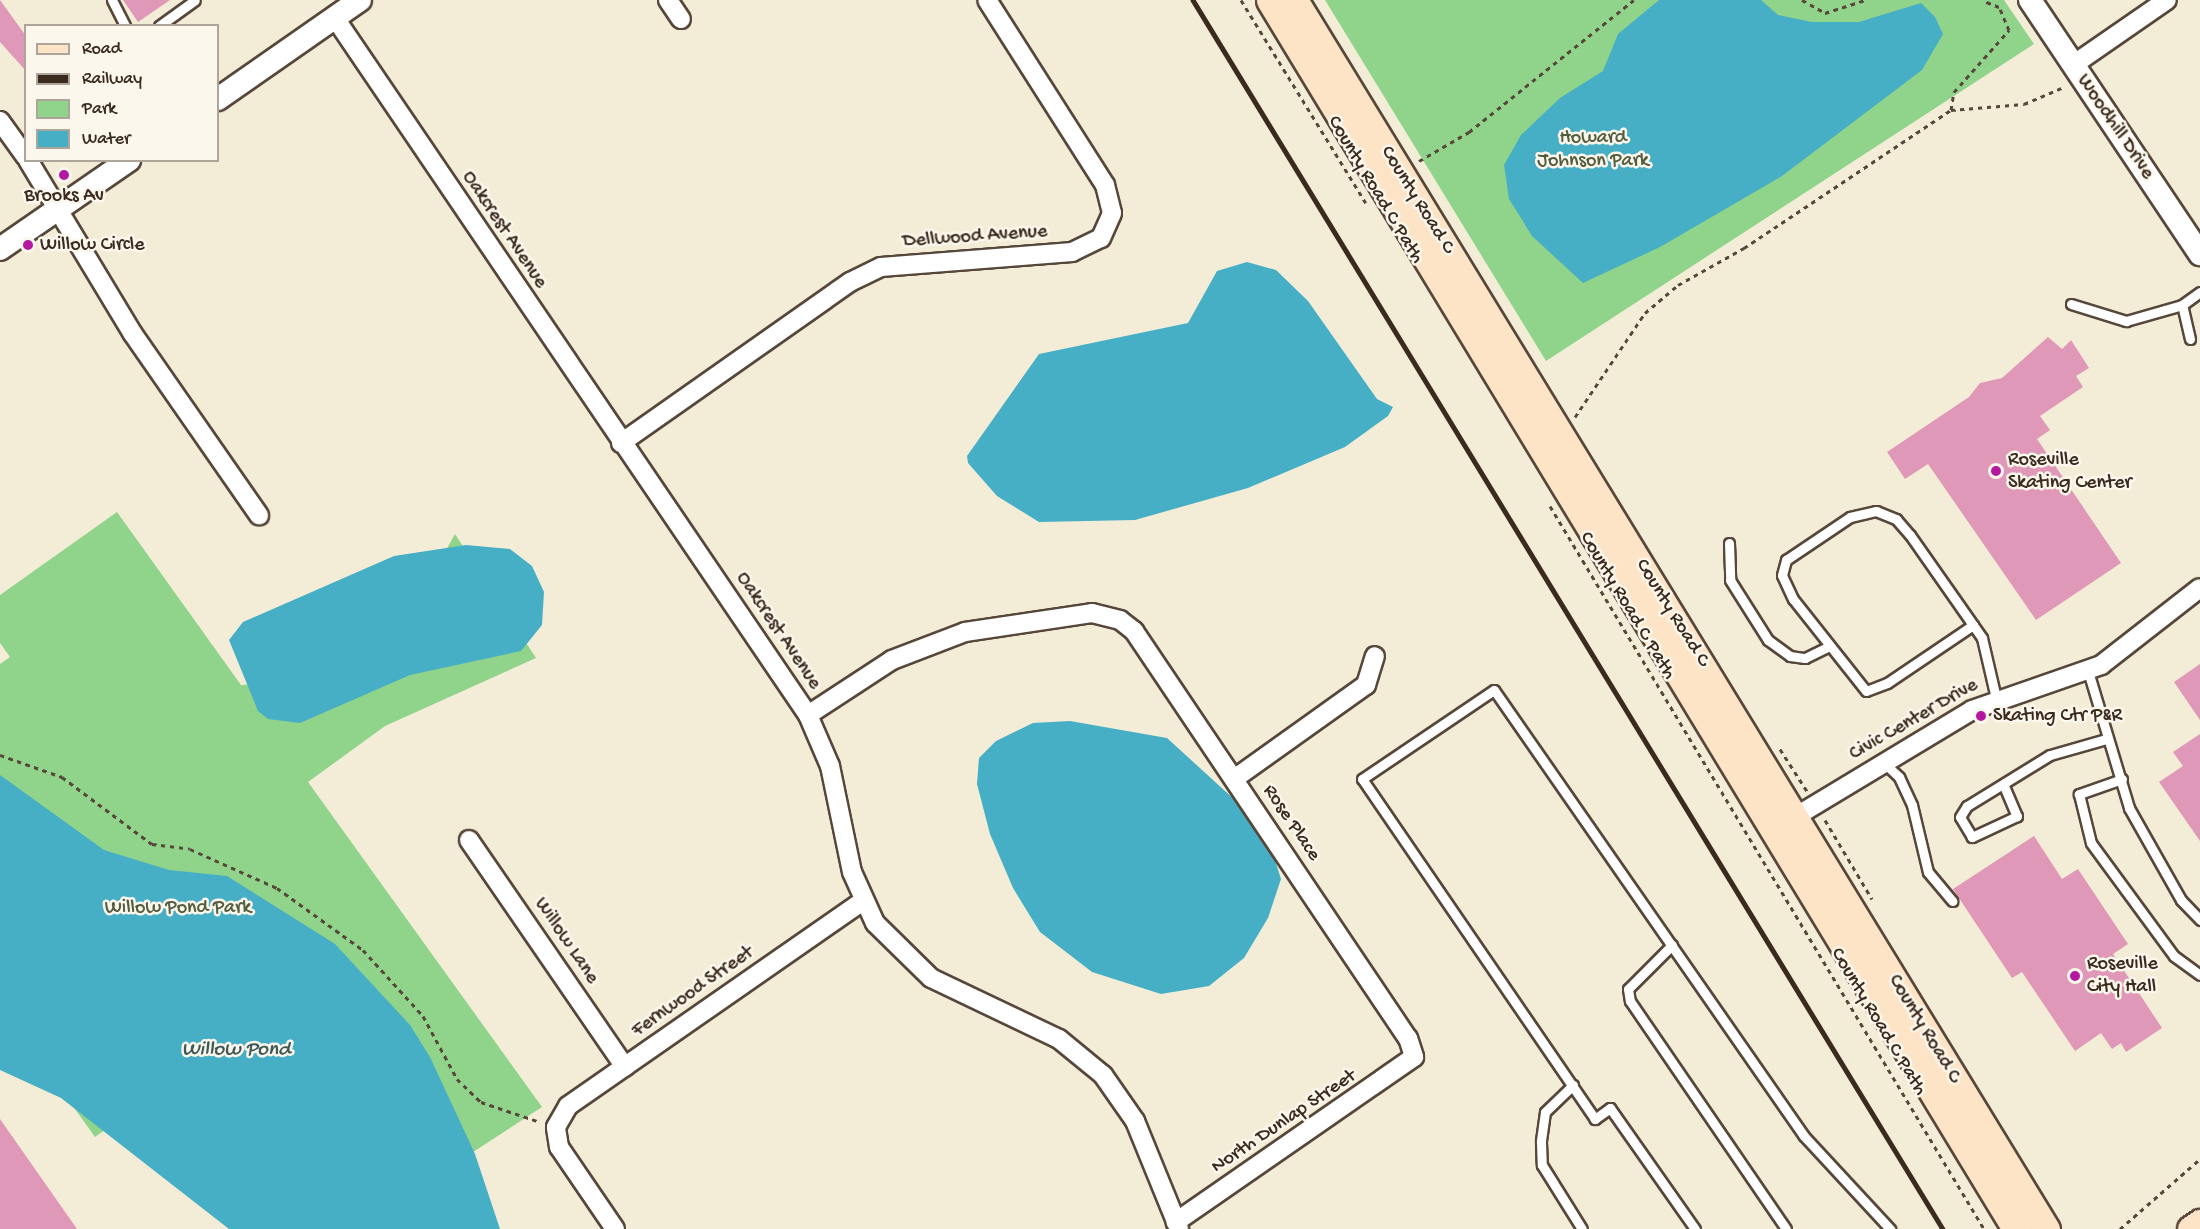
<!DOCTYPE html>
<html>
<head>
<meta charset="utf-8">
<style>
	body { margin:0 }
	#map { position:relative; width:2200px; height:1229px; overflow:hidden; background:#f3edd7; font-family:"Gochi Hand",sans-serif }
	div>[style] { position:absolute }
	.green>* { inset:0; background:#90d38b }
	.water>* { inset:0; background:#46afc5 }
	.building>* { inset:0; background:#df98b7 }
	.path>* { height:3px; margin-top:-1.5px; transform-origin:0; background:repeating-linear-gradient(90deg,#57473a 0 4.5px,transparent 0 9px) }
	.roads { filter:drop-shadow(2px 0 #57473a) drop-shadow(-2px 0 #57473a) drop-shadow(0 2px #57473a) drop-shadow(0 -2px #57473a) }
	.service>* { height:9px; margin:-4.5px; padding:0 4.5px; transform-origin:4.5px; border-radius:4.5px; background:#fff }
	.minor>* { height:18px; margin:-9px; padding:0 9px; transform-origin:9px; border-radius:9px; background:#fff }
	.tertiary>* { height:22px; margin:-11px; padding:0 11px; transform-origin:11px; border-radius:11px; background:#fff }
	.secondary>* { height:27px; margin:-13.5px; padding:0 13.5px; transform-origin:13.5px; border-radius:13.5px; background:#fee4c6 }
	.rail>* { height:4.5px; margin:-2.25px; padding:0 2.25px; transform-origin:2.25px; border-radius:2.25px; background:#3b2a1e }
	.dots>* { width:16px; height:16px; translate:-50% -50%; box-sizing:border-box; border:3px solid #fbf7ec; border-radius:50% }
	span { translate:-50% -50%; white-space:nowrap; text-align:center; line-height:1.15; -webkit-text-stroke:5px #fbf7ec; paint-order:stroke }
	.street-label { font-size:20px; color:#3b2a1e }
	.park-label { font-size:20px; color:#545d3f }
	.poi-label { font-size:20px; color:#3b2a1e }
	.left { translate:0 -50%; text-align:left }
	.water-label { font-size:21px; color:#3f5958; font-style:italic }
	.legend { position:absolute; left:24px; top:24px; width:195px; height:138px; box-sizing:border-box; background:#fbf7ec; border:2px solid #aea59a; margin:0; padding:8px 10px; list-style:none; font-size:18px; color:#3b2a1e }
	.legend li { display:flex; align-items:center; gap:12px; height:30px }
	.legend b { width:30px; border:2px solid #aea59a }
</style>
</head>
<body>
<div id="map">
	<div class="green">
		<div style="clip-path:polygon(1325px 0,2004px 0,2034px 44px,1546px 361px)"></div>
		<div style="clip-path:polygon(117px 512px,241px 685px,288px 682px,419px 599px,455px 534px,536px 658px,385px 726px,308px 782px,542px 1107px,415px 1190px,166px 1086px,95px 1137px,0 1004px,0 664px,10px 657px,0 643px,0 595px)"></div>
	</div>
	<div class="water">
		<div style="clip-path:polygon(1659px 0,1761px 0,1778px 15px,1812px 22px,1859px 22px,1921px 3px,1935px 17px,1943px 34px,1922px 70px,1782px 176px,1660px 247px,1583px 283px,1532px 236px,1509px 199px,1504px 165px,1521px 135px,1560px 98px,1603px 71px,1618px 34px)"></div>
		<div style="clip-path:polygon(1247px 262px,1276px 270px,1308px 301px,1377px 399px,1393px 407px,1388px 416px,1345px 447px,1248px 488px,1135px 520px,1039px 522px,997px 496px,968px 463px,967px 456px,1039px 354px,1188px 323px,1217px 271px)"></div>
		<div style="clip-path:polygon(466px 545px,510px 549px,532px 566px,544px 592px,542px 625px,521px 651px,410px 675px,300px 723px,268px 719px,258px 711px,229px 640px,243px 622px,394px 556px)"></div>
		<div style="clip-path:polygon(1070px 721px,1167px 738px,1236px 801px,1274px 857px,1281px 879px,1268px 918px,1244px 958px,1209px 986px,1161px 994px,1092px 972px,1040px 932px,1013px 888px,990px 834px,977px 784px,979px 758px,996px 741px,1033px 723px)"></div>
		<div style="clip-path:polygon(0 775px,104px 850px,169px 870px,227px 876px,335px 944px,410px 1025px,430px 1057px,475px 1154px,500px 1229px,229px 1229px,61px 1098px,0 1070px)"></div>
	</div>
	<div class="building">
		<div style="clip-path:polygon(0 0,26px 36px,26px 71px,0 42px)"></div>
		<div style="clip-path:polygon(123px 0,170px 0,138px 22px)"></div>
		<div style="clip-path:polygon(2048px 337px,2062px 349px,2071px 340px,2089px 368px,2076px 376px,2083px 387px,2040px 416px,2050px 430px,2037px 439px,2121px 563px,2036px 620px,1928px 464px,1905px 479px,1887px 452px,1969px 397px,1980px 383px,2002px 378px)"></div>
		<div style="clip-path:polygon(2200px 664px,2200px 720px,2174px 682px)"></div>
		<div style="clip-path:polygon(2200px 734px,2200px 841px,2159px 782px,2183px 766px,2173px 752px)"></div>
		<div style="clip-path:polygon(2034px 836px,2062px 879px,2078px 869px,2128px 944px,2113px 954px,2162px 1028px,2126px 1052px,2121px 1043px,2112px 1049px,2101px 1033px,2075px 1051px,2022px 972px,2012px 978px,1953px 889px)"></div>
		<div style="clip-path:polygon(0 1119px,77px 1229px,0 1229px)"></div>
	</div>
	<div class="path">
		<div style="left:1241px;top:0;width:238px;rotate:58.4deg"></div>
		<div style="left:1802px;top:0;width:26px;rotate:29deg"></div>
		<div style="left:1825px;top:13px;width:42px;rotate:-18deg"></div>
		<div style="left:1951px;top:110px;width:18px;rotate:-81deg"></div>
		<div style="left:1954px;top:92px;width:83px;rotate:-48.4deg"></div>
		<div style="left:2009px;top:30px;width:25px;rotate:-113deg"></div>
		<div style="left:1999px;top:7px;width:18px;rotate:-158deg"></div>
		<div style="left:1419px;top:161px;width:58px;rotate:-30.1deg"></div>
		<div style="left:1469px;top:132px;width:211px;rotate:-38.7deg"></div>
		<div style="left:1575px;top:417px;width:125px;rotate:-56.1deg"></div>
		<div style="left:1645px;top:313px;width:43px;rotate:-40.3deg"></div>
		<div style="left:1678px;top:285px;width:76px;rotate:-29.3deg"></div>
		<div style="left:1744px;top:248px;width:249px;rotate:-33.7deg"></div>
		<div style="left:1951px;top:110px;width:73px;rotate:-4.7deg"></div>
		<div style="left:2024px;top:104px;width:43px;rotate:-23deg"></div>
		<div style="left:1550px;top:506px;width:843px;rotate:59.02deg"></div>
		<div style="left:1780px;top:749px;width:50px;rotate:57.3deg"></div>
		<div style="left:0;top:755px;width:66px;rotate:19.5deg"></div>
		<div style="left:62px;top:777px;width:112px;rotate:36.7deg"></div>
		<div style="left:152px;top:844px;width:38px;rotate:7deg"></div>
		<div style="left:190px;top:849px;width:95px;rotate:24.1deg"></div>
		<div style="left:277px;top:888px;width:106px;rotate:35.8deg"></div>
		<div style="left:363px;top:950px;width:89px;rotate:47.7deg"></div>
		<div style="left:423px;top:1016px;width:72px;rotate:61.6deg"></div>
		<div style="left:457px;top:1079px;width:33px;rotate:44deg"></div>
		<div style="left:481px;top:1102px;width:62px;rotate:18.7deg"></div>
		<div style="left:1825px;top:820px;width:92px;rotate:59.3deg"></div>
		<div style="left:2120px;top:1229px;width:106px;rotate:-41.2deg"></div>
	</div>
	<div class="roads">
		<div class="service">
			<div style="left:112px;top:0;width:29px;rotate:63deg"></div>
			<div style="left:159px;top:26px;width:44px;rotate:-35.8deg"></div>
			<div style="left:2071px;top:304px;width:58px;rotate:17.2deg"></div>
			<div style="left:2126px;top:321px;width:58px;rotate:-15.9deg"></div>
			<div style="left:2190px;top:339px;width:35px;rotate:-103deg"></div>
			<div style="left:2182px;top:305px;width:22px;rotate:-36deg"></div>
			<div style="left:1729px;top:543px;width:37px;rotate:88deg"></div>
			<div style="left:1730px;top:580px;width:71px;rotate:57.7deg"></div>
			<div style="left:1768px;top:640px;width:27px;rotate:36deg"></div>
			<div style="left:1790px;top:656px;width:15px;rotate:8deg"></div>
			<div style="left:1805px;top:658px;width:25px;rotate:-26deg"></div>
			<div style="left:1973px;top:625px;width:104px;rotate:146deg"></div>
			<div style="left:1887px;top:683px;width:22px;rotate:159deg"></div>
			<div style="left:1866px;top:691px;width:117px;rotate:-128.4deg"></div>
			<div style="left:1793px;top:599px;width:26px;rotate:-115deg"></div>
			<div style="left:1782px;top:575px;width:16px;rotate:-75deg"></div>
			<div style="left:1786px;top:560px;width:77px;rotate:-33.9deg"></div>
			<div style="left:1850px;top:517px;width:27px;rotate:-13deg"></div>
			<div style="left:1876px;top:511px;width:22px;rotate:22deg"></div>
			<div style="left:1896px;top:519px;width:21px;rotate:49deg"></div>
			<div style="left:1910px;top:535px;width:110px;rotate:55deg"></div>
			<div style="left:1973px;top:625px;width:16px;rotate:55deg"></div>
			<div style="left:1982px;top:638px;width:62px;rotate:76.9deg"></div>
			<div style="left:2088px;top:671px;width:143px;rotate:73.3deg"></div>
			<div style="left:2129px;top:808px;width:106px;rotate:60.5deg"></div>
			<div style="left:2181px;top:900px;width:28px;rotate:46deg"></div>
			<div style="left:1884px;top:763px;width:21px;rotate:43deg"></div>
			<div style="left:1899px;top:777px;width:31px;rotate:65deg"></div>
			<div style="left:1912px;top:805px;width:69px;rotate:76.6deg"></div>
			<div style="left:1928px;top:872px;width:38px;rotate:50deg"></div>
			<div style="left:2122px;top:779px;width:46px;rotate:160.8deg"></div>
			<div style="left:2079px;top:794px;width:50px;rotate:76.2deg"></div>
			<div style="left:2091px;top:843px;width:140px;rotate:53.7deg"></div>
			<div style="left:2174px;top:956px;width:32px;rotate:36deg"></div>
			<div style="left:2004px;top:786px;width:33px;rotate:67deg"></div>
			<div style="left:2017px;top:816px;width:50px;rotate:155deg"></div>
			<div style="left:1972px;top:837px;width:23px;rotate:-121deg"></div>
			<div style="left:1960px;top:817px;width:13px;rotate:-58deg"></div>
			<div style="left:1967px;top:806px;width:97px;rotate:-31.6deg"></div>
			<div style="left:2050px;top:755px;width:58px;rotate:-15.9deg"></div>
			<div style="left:1672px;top:945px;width:62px;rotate:135deg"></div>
			<div style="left:1628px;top:989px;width:12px;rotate:81deg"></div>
			<div style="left:1630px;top:1001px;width:276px;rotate:55.6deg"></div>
			<div style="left:1573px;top:1085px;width:39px;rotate:136deg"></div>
			<div style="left:1545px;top:1112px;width:30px;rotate:98deg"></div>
			<div style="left:1541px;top:1142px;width:23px;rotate:88deg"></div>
			<div style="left:1542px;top:1165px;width:75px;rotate:58deg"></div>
			<div style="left:1695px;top:1229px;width:148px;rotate:-125.1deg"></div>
			<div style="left:1610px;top:1108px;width:19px;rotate:144deg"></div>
			<div style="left:1595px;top:1119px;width:412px;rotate:-124.4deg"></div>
			<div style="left:1362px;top:779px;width:159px;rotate:-34deg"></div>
			<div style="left:1494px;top:690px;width:543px;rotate:55.2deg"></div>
			<div style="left:1804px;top:1136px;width:127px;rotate:47.2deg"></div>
		</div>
		<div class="minor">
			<div style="left:668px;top:0;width:23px;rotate:56deg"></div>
			<div style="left:335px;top:18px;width:842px;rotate:55.84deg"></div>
			<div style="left:808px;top:715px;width:56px;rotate:66.7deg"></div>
			<div style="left:830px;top:766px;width:108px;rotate:78.3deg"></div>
			<div style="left:852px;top:872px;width:56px;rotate:65.7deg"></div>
			<div style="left:875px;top:923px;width:78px;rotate:44.5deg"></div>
			<div style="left:931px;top:978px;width:142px;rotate:25.5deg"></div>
			<div style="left:1059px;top:1039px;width:57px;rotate:39.3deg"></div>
			<div style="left:1103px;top:1075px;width:56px;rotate:55.2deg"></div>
			<div style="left:1135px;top:1121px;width:117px;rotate:67.8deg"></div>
			<div style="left:2073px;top:65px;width:114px;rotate:-34.7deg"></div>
			<div style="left:0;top:121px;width:44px;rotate:54.2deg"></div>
			<div style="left:28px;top:160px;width:203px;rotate:58.9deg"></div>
			<div style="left:133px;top:334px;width:221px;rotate:55.2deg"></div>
			<div style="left:621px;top:443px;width:280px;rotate:-35.1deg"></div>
			<div style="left:850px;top:282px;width:34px;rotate:-26deg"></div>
			<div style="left:881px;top:267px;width:192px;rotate:-4.5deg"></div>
			<div style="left:1072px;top:252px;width:32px;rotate:-26deg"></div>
			<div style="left:1101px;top:238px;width:27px;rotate:-66deg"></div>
			<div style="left:1112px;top:213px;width:29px;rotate:-104deg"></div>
			<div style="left:1105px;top:185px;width:219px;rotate:-122.5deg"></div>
			<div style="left:808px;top:715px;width:100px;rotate:-33.2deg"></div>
			<div style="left:892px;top:660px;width:78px;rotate:-21deg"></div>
			<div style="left:965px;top:632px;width:128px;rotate:-8.5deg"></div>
			<div style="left:1092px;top:613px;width:29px;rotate:14deg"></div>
			<div style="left:1120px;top:620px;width:18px;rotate:38deg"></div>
			<div style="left:1134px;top:631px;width:491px;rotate:56.1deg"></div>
			<div style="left:1408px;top:1038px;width:20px;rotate:72deg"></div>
			<div style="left:1414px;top:1057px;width:290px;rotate:145.3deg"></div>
			<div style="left:1234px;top:779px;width:162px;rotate:-35.5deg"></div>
			<div style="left:1366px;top:685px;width:30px;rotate:-73deg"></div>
			<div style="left:1785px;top:823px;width:218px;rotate:-31.1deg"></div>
			<div style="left:1972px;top:710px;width:137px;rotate:-19.2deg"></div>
			<div style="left:2101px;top:665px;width:125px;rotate:-37.9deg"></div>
			<div style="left:469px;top:840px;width:275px;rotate:55.5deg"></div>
			<div style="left:615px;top:1229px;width:99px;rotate:-124.3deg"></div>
			<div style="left:559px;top:1147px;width:20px;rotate:-99deg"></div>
			<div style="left:556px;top:1127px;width:24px;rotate:-60deg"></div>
			<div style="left:568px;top:1106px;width:359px;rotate:-34.8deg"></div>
		</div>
		<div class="tertiary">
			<div style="left:2030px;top:0;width:306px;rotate:56.2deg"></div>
			<div style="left:218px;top:99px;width:173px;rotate:-34.9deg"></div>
			<div style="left:0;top:249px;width:157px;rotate:-34.6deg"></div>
		</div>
		<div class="secondary">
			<div style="left:1270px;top:0;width:1438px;rotate:58.74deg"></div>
			<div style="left:1294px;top:0;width:1441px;rotate:58.54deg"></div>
			<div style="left:2191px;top:1229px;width:11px;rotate:-34deg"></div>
		</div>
	</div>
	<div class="rail">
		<div style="left:1193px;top:0;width:1440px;rotate:58.61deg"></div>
	</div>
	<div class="dots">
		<div style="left:64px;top:175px;background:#b5179e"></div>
		<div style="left:28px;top:245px;background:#b5179e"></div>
		<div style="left:1996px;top:471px;background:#b5179e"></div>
		<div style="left:1981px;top:716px;background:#b5179e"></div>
		<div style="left:2075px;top:976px;background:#b5179e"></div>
	</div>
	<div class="street-label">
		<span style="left:2115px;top:127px;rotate:56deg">Woodhill Drive</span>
		<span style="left:1375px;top:190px;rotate:59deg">County Road C Path</span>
		<span style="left:1417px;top:200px;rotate:58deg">County Road C</span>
		<span style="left:504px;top:230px;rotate:56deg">Oakcrest Avenue</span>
		<span style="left:975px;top:237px;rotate:-4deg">Dellwood Avenue</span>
		<span style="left:1627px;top:606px;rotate:59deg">County Road C Path</span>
		<span style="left:1672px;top:613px;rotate:58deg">County Road C</span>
		<span style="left:778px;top:631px;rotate:56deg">Oakcrest Avenue</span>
		<span style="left:1914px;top:720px;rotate:-30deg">Civic Center Drive</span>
		<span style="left:1291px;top:823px;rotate:56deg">Rose Place</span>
		<span style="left:566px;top:941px;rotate:56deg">Willow Lane</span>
		<span style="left:693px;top:992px;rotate:-35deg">Fernwood Street</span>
		<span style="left:1878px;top:1022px;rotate:59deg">County Road C Path</span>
		<span style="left:1924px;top:1029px;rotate:59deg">County Road C</span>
		<span style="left:1284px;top:1122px;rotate:-34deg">North Dunlap Street</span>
	</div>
	<div class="park-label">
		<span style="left:1593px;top:150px">Howard<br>Johnson Park</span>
		<span style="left:178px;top:908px">Willow Pond Park</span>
	</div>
	<div class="poi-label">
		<span style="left:64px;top:196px">Brooks Av</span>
		<span class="left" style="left:40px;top:245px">Willow Circle</span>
		<span class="left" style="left:2008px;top:472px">Roseville<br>Skating Center</span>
		<span class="left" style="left:1993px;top:716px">Skating Ctr P&amp;R</span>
		<span class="left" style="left:2087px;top:976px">Roseville<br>City Hall</span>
	</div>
	<div class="water-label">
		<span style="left:236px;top:1051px">Willow Pond</span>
	</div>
	<ul class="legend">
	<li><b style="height:8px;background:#fee4c6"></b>Road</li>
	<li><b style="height:8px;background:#3b2a1e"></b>Railway</li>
	<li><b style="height:16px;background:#90d38b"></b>Park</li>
	<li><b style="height:16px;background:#46afc5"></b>Water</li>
	</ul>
</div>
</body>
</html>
